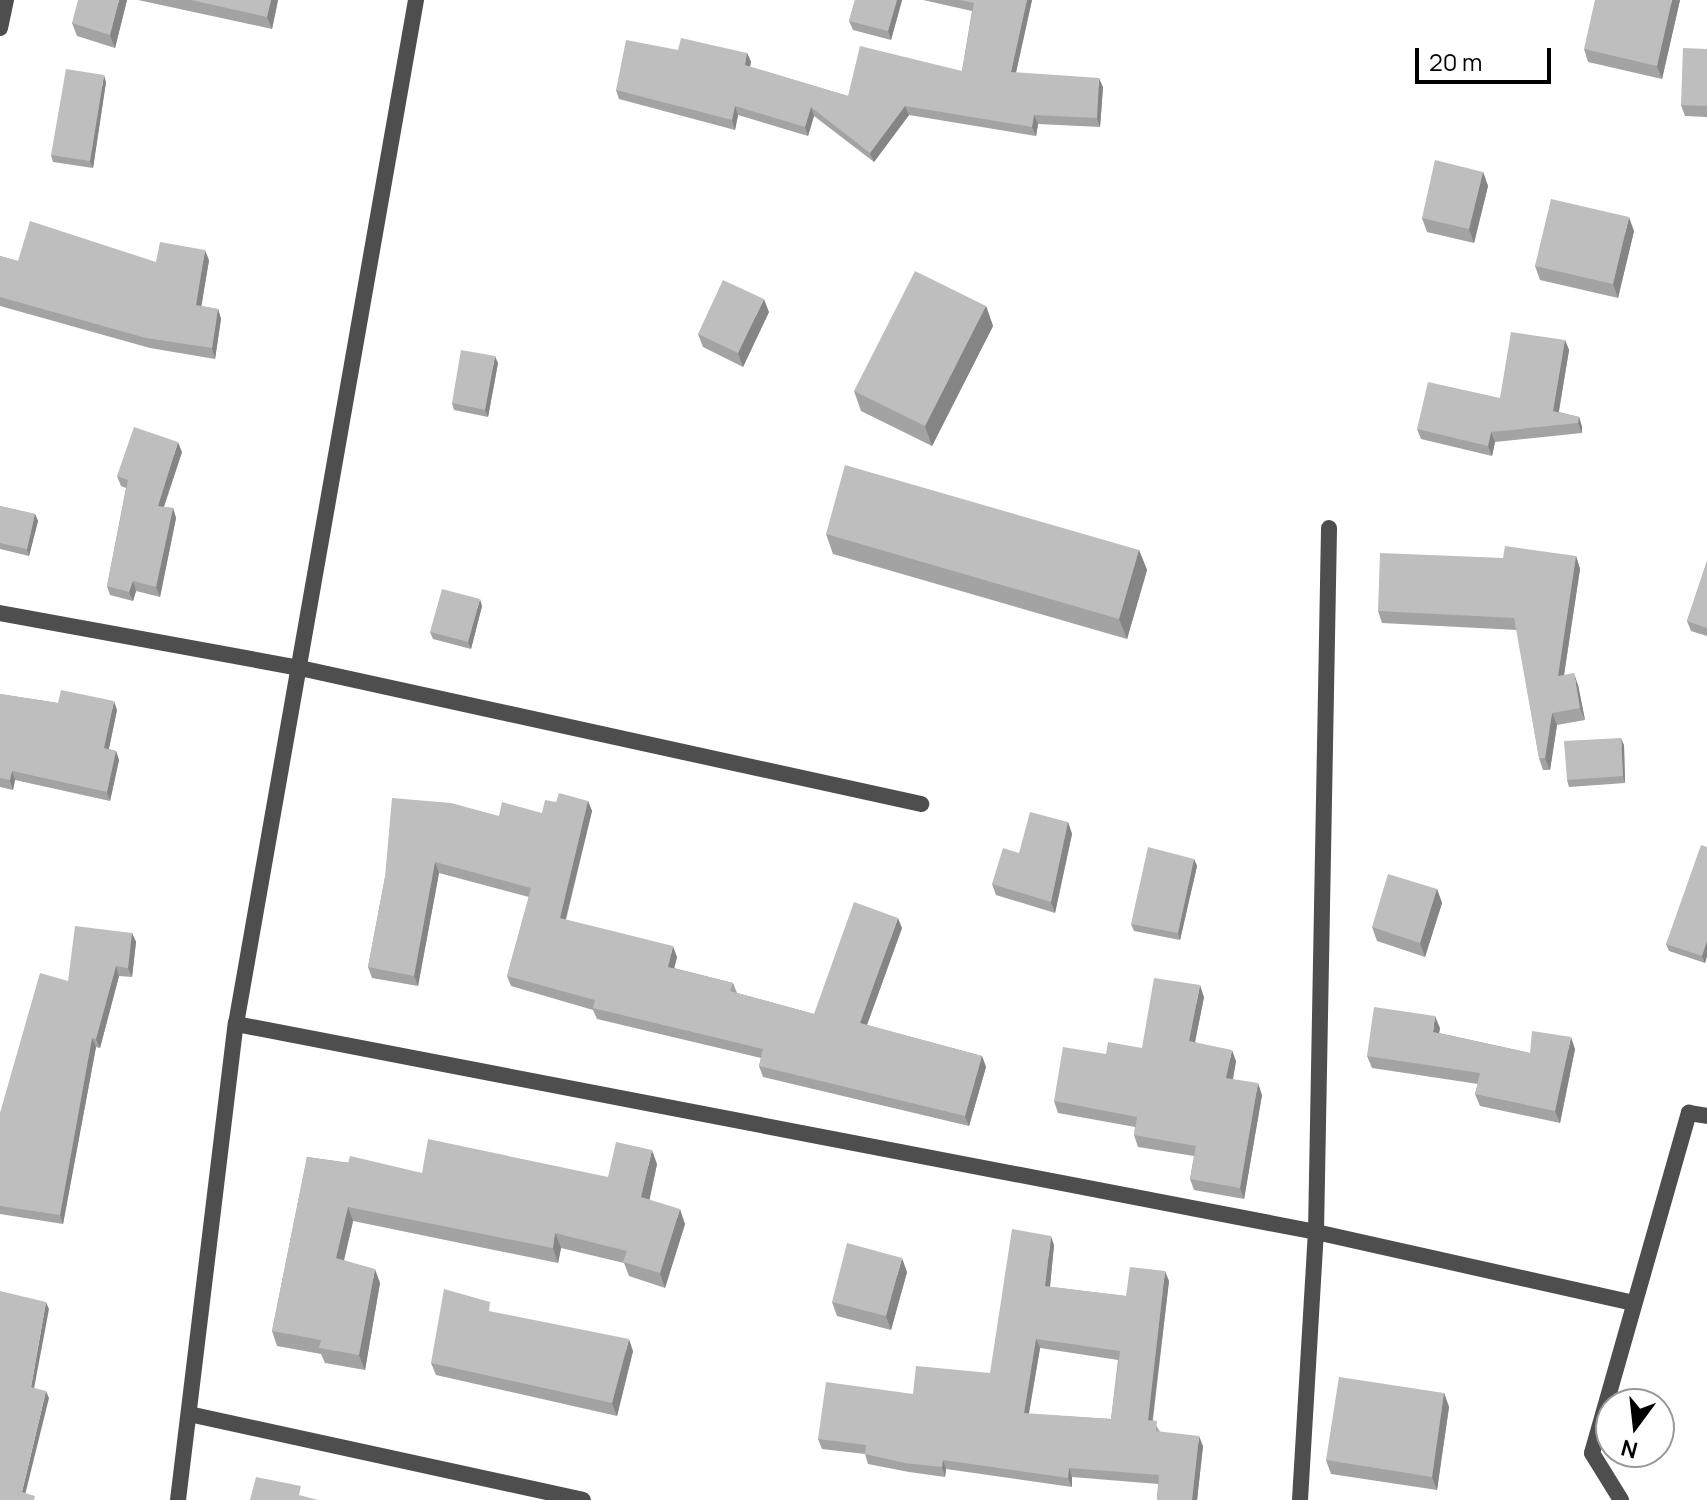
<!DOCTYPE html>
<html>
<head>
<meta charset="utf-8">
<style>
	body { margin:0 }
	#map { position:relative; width:1707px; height:1500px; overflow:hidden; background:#fff; font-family:Manrope,sans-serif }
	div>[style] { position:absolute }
	.minor>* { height:16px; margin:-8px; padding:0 8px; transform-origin:8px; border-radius:8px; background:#4e4e4e }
	.wall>* { inset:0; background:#a3a3a3 }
	.shaded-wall>* { inset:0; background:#858585 }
	.building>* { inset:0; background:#bebebe }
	span { translate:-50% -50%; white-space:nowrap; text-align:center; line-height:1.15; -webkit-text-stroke:8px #fff; paint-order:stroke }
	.north { position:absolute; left:1595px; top:1388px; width:80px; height:80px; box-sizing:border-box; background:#fff; border:2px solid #999; border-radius:50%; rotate:195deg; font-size:22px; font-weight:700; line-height:32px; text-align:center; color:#000 }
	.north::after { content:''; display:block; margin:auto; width:28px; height:36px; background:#000; clip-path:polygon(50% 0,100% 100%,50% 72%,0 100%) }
	.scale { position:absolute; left:1415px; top:48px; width:136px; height:36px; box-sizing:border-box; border:4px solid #000; border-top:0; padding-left:10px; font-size:24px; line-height:28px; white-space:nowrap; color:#000; -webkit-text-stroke:6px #fff; paint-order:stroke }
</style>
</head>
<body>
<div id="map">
	<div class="minor">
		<div style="left:0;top:28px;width:29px;rotate:-78deg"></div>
		<div style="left:0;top:613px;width:305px;rotate:10.4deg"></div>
		<div style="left:300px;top:668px;width:636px;rotate:12.35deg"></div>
		<div style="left:236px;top:1024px;width:1100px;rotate:10.9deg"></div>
		<div style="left:1316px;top:1232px;width:326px;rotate:12.6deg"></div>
		<div style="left:189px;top:1414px;width:403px;rotate:12.3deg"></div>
		<div style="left:178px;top:1500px;width:480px;rotate:-83.1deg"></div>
		<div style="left:236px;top:1024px;width:1040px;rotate:-80.03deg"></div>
		<div style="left:1300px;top:1500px;width:268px;rotate:-86.6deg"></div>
		<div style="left:1316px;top:1232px;width:704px;rotate:-88.94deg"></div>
		<div style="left:1621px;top:1500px;width:55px;rotate:-121.7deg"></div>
		<div style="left:1592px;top:1453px;width:354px;rotate:-74.1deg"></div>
		<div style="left:1689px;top:1113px;width:18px;rotate:9deg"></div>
	</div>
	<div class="wall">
		<div style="clip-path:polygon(127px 0,115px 48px,77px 36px,72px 23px)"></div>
		<div style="clip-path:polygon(138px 0,278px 0,272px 29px)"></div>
		<div style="clip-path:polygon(855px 0,902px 0,891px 40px,853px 30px,849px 21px)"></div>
		<div style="clip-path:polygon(923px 0,1032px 0,1016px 73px,1103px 87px,1100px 127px,1038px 124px,1036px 136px,909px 115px,874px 162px,814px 116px,808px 136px,738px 115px,735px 130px,619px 99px,616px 90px,678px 50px,747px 53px,751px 62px,750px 67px,848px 96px,962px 71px,972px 11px)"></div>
		<div style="clip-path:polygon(1680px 0,1662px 79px,1588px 62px,1584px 49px)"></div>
		<div style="clip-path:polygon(1707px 49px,1707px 117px,1685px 116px,1681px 105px)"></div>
		<div style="clip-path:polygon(106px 82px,93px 168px,53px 162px,51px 155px)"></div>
		<div style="clip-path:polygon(1483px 172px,1488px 186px,1474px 243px,1427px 232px,1422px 218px)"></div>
		<div style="clip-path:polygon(1634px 231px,1618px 298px,1540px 280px,1535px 266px)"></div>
		<div style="clip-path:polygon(0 256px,18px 261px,156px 262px,209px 260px,201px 306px,218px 309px,221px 319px,215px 359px,150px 348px,0 306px)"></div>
		<div style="clip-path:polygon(986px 306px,993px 326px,932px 446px,861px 411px,854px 391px)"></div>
		<div style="clip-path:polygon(769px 312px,743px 367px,703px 347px,698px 334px)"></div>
		<div style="clip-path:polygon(1565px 340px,1569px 350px,1559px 412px,1579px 417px,1582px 427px,1582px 433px,1495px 442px,1492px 456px,1421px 439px,1417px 429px,1500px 398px)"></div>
		<div style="clip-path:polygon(498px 363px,488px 417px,454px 410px,452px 403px)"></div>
		<div style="clip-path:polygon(182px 452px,164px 507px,173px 508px,176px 518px,160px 597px,136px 591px,133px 601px,110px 595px,107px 586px,126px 488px,121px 486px,117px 476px)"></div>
		<div style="clip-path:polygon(0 506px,35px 514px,38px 521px,29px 556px,0 549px)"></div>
		<div style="clip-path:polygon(826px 534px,1139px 550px,1147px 570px,1127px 639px,833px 554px)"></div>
		<div style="clip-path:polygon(1576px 556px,1580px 569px,1564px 675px,1578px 685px,1585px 720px,1557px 725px,1550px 770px,1543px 770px,1539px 758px,1517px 630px,1382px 623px,1378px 611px,1503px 558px)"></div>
		<div style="clip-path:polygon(1707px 561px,1707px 636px,1691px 631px,1687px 621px)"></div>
		<div style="clip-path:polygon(482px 606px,471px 649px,433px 639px,430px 632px)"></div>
		<div style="clip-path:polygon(0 694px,58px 703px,117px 710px,109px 749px,116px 751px,119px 760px,110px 801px,15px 780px,13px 790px,0 787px)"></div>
		<div style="clip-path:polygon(1624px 745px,1625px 783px,1569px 787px,1567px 780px)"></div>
		<div style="clip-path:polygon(588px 801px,592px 811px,566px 920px,677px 957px,674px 968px,733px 983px,737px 993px,814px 1014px,902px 928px,867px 1025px,982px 1056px,986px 1067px,969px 1126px,763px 1077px,759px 1066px,761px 1058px,597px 1019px,593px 1010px,511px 986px,507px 976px,529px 897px,439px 873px,418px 986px,372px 978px,368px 967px,385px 877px,499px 816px,542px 813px,556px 802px)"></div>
		<div style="clip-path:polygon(1068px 822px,1072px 834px,1055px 913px,996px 895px,992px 884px,1019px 853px)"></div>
		<div style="clip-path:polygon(1707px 847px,1707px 956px,1705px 963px,1669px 951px,1666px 944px)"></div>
		<div style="clip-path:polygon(1194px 859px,1197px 866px,1180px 940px,1134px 931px,1131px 924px)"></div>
		<div style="clip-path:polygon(1437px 889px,1442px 903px,1425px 957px,1377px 941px,1372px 927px)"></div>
		<div style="clip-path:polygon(132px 933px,136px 942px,132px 977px,119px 976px,100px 1048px,96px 1047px,63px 1224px,0 1214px,0 1113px,68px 981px)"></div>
		<div style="clip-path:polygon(1204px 997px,1195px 1042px,1236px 1061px,1233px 1079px,1262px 1095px,1244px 1199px,1194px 1190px,1190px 1179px,1194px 1156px,1138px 1147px,1134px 1135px,1135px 1127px,1058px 1113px,1054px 1101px,1106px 1054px,1142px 1048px)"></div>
		<div style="clip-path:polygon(1440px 1028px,1439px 1033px,1530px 1053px,1575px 1049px,1560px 1123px,1480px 1106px,1475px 1094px,1478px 1084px,1372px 1068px,1367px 1056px)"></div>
		<div style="clip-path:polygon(307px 1157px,422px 1173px,608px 1177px,657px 1164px,649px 1200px,685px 1224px,665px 1288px,629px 1276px,624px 1263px,561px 1248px,558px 1263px,353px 1221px,344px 1260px,380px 1283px,365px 1370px,325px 1363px,321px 1354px,277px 1346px,272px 1331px)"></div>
		<div style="clip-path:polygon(evenodd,1054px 1245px,1050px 1287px,1126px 1296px,1169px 1281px,1153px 1420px,1160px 1432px,1203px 1446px,1197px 1500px,1157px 1500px,1158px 1484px,1072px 1477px,1072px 1487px,946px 1469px,945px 1477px,909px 1472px,868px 1464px,865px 1454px,822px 1449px,818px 1439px,913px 1394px,990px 1373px,1054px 1245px,1040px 1348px,1118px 1360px,1111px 1419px,1029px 1414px,1040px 1348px)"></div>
		<div style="clip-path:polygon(907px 1272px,891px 1330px,837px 1316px,832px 1302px)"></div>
		<div style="clip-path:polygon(633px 1351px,617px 1416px,436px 1375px,431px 1363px)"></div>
		<div style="clip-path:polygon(1444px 1393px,1449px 1407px,1437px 1490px,1331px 1474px,1326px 1460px)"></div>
	</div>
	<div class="shaded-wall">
		<div style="clip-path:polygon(119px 0,127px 0,115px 48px,110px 35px)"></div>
		<div style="clip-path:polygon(271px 0,278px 0,272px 29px,267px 17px)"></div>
		<div style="clip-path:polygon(897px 0,902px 0,891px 40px,888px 31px)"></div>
		<div style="clip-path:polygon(1027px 0,1032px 0,1014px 81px,1011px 72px)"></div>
		<div style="clip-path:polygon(1672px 0,1680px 0,1662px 79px,1657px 66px)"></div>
		<div style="clip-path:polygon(747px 53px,751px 62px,748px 74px,745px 65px)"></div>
		<div style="clip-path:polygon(104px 75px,106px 82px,93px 168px,90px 161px)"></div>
		<div style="clip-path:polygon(1099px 78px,1103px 87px,1100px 127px,1097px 118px)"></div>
		<div style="clip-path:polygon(735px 106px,738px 115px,735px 130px,732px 120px)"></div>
		<div style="clip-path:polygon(905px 106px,909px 115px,874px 162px,870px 153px)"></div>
		<div style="clip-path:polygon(811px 107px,814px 116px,808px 136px,805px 127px)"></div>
		<div style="clip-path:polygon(1034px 115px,1038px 124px,1036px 136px,1032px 127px)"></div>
		<div style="clip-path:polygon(1483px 172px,1488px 186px,1474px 243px,1469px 229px)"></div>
		<div style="clip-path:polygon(1629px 217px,1634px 231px,1618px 298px,1613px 284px)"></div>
		<div style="clip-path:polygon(205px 250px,209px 260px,200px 315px,196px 305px)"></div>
		<div style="clip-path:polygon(764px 299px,769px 312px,743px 367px,738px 353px)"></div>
		<div style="clip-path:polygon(986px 306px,993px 326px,932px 446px,925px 426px)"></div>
		<div style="clip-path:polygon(218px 309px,221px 319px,215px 359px,212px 348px)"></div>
		<div style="clip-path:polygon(1565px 340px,1569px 350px,1557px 421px,1553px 411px)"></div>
		<div style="clip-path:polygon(495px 356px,498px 363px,488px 417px,485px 410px)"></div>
		<div style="clip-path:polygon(1579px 417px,1582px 427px,1582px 433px,1578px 423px)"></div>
		<div style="clip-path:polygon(1491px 432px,1495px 442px,1492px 456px,1488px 446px)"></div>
		<div style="clip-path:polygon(178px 442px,182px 452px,161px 515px,158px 506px)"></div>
		<div style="clip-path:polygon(173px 508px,176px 518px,160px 597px,156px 587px)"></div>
		<div style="clip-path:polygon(35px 514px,38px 521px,29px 556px,27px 549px)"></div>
		<div style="clip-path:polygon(1139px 550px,1147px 570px,1127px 639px,1119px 619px)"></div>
		<div style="clip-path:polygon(1576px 556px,1580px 569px,1562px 688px,1558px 676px)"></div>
		<div style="clip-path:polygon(133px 581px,136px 591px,133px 601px,129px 592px)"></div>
		<div style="clip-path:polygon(480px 599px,482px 606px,471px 649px,468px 642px)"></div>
		<div style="clip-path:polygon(1574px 673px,1578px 685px,1585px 720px,1580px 708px)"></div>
		<div style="clip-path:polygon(114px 701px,117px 710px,107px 757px,104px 748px)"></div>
		<div style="clip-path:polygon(1552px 713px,1557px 725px,1550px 770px,1545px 758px)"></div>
		<div style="clip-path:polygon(1621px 738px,1624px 745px,1625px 783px,1623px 776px)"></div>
		<div style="clip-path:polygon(116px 751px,119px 760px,110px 801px,107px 792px)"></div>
		<div style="clip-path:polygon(12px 771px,15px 780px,13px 790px,10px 780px)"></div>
		<div style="clip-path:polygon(588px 801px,592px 811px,563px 929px,560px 918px)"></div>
		<div style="clip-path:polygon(1068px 822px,1072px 834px,1055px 913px,1051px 902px)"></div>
		<div style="clip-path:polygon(1194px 859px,1197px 866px,1180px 940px,1178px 933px)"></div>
		<div style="clip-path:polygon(435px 862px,439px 873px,418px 986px,414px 976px)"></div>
		<div style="clip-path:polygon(1437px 889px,1442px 903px,1425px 957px,1420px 943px)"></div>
		<div style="clip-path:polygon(898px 918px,902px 928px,864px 1033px,860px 1023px)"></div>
		<div style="clip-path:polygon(132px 933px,136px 942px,132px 977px,128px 968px)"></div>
		<div style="clip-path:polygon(1707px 941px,1707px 956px,1705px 963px,1702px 956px)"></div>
		<div style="clip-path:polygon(673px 946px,677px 957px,672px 977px,668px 967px)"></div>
		<div style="clip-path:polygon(116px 966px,119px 976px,100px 1048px,96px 1039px)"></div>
		<div style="clip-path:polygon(1200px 985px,1204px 997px,1193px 1052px,1189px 1041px)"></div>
		<div style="clip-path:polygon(1435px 1016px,1440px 1028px,1437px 1044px,1433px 1032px)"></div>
		<div style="clip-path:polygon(1571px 1037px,1575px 1049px,1560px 1123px,1555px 1111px)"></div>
		<div style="clip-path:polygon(92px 1038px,96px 1047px,63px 1224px,60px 1215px)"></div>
		<div style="clip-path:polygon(1232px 1050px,1236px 1061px,1231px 1089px,1226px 1078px)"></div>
		<div style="clip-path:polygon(982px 1056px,986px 1067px,969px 1126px,965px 1116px)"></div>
		<div style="clip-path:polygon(1258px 1083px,1262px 1095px,1244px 1199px,1240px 1188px)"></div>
		<div style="clip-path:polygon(652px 1150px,657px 1164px,647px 1212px,641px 1197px)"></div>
		<div style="clip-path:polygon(348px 1207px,353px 1221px,341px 1273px,336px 1258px)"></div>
		<div style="clip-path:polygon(680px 1209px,685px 1224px,665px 1288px,660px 1273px)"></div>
		<div style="clip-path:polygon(555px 1233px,561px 1248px,558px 1263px,553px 1248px)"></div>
		<div style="clip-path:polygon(1051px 1236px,1054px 1245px,1049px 1296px,1045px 1286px)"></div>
		<div style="clip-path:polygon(902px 1258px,907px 1272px,891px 1330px,886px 1316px)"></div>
		<div style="clip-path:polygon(375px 1269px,380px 1283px,365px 1370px,359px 1355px)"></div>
		<div style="clip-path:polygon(1165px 1271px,1169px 1281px,1151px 1430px,1148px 1420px)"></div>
		<div style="clip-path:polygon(46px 1302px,49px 1309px,33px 1394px,31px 1387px)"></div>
		<div style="clip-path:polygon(629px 1339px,633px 1351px,617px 1416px,612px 1403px)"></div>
		<div style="clip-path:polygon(1036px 1339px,1040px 1348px,1027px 1423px,1024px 1413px)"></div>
		<div style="clip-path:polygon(46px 1391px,49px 1398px,24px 1499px,22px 1492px)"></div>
		<div style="clip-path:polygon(1444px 1393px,1449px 1407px,1437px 1490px,1432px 1477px)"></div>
		<div style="clip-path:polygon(1199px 1436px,1203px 1446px,1197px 1500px,1192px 1500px)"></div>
		<div style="clip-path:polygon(943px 1460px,946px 1469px,945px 1477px,942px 1467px)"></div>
		<div style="clip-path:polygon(1069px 1468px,1072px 1477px,1072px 1487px,1068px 1478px)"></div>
	</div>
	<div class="building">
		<div style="clip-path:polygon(78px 0,119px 0,110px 35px,72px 23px)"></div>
		<div style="clip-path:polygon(191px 0,271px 0,267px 17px)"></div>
		<div style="clip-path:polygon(855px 0,897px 0,888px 31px,849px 21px)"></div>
		<div style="clip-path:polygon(960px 0,1027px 0,1011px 72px,1099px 78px,1097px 118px,1034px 115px,1032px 127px,905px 106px,870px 153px,811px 107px,805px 127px,735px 106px,732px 120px,616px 90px,626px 40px,678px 50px,681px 38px,747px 53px,745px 65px,848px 96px,860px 46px,962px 71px,974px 3px)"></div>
		<div style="clip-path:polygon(1595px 0,1672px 0,1657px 66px,1584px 49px)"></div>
		<div style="clip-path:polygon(1683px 48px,1707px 49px,1707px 106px,1681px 105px)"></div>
		<div style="clip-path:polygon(66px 69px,104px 75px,90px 161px,51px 155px)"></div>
		<div style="clip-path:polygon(1435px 160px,1483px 172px,1469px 229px,1422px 218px)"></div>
		<div style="clip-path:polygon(1551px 199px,1629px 217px,1613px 284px,1535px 266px)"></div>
		<div style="clip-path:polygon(30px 221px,156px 262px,160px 242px,205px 250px,196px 305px,218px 309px,212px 348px,146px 338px,0 297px,0 256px,18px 261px)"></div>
		<div style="clip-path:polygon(915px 271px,986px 306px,925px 426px,854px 391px)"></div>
		<div style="clip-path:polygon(723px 280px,764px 299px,738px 353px,698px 334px)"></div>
		<div style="clip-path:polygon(1511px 332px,1565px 340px,1553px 411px,1579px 417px,1578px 423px,1491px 432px,1488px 446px,1417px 429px,1428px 382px,1500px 398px)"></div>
		<div style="clip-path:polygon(461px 350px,495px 356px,485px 410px,452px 403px)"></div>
		<div style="clip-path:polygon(134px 427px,178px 442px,158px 506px,173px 508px,156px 587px,133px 581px,129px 592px,107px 586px,128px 480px,117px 476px)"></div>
		<div style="clip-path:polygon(845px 465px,1139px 550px,1119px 619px,826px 534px)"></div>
		<div style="clip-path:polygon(0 506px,35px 514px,27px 549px,0 543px)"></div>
		<div style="clip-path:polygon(1505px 546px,1576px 556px,1558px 676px,1574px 673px,1580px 708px,1552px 713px,1545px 758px,1539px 758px,1514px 618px,1378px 611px,1380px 553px,1503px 558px)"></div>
		<div style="clip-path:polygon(1707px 561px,1707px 628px,1687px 621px)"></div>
		<div style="clip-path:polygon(442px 589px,480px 599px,468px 642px,430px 632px)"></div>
		<div style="clip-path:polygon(61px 690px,114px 701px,104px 748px,116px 751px,107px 792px,12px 771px,10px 780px,0 778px,0 694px,58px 703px)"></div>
		<div style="clip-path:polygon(1621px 738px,1623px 776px,1567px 780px,1564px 741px)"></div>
		<div style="clip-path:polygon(559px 793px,588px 801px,560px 918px,673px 946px,668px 967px,733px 983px,730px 991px,814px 1014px,854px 902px,898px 918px,860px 1023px,982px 1056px,965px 1116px,759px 1066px,763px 1049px,593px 1008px,595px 1000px,507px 976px,531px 888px,435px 862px,414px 976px,368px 967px,385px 877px,392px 798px,451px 803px,499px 816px,502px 802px,542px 813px,545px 800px,556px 802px)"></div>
		<div style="clip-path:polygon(1030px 812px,1068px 822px,1051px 902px,992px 884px,1003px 848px,1019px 853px)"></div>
		<div style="clip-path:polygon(1701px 845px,1707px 847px,1707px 941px,1702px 956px,1666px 944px)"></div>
		<div style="clip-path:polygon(1148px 847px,1194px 859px,1178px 933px,1131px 924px)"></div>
		<div style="clip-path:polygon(1388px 874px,1437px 889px,1420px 943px,1372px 927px)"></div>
		<div style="clip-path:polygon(75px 926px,132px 933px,128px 968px,116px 966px,96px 1039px,92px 1038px,60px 1215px,0 1206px,0 1113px,40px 973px,68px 981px)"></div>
		<div style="clip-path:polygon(1154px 978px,1200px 985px,1189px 1041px,1232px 1050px,1226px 1078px,1258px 1083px,1240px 1188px,1190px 1179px,1196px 1146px,1134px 1135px,1137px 1117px,1054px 1101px,1063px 1047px,1106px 1054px,1108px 1042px,1142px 1048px)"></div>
		<div style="clip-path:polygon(1374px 1007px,1435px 1016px,1433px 1032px,1530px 1053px,1532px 1031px,1571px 1037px,1555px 1111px,1475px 1094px,1480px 1073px,1367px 1056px)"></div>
		<div style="clip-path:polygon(428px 1139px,608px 1177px,616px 1142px,652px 1150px,641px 1197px,680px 1209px,660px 1273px,623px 1262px,627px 1251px,555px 1233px,553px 1248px,348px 1207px,336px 1258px,375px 1269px,359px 1355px,319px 1348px,321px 1340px,272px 1331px,307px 1157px,348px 1163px,350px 1156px,422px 1173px)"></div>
		<div style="clip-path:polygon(evenodd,1012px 1229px,1051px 1236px,1045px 1286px,1126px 1296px,1130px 1267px,1165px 1271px,1148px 1420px,1157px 1421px,1156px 1431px,1199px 1436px,1192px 1500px,1157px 1500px,1159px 1475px,1069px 1468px,1068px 1478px,943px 1460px,942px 1467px,905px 1463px,865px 1454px,866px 1445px,818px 1439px,826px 1382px,913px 1394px,916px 1366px,990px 1373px,1012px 1229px,1036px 1339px,1120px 1351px,1111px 1419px,1024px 1413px,1036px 1339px)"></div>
		<div style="clip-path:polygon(847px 1243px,902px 1258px,886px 1316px,832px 1302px)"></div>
		<div style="clip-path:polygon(444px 1289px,490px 1302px,489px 1311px,629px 1339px,612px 1403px,431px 1363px)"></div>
		<div style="clip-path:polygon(0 1291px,46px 1302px,31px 1387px,46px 1391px,22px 1492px,35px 1496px,34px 1500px,0 1500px)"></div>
		<div style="clip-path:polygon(1339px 1377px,1444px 1393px,1432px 1477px,1326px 1460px)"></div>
		<div style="clip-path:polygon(256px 1477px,301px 1486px,299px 1495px,318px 1500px,250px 1500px)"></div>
	</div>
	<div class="north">N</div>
	<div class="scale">20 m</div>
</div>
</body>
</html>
